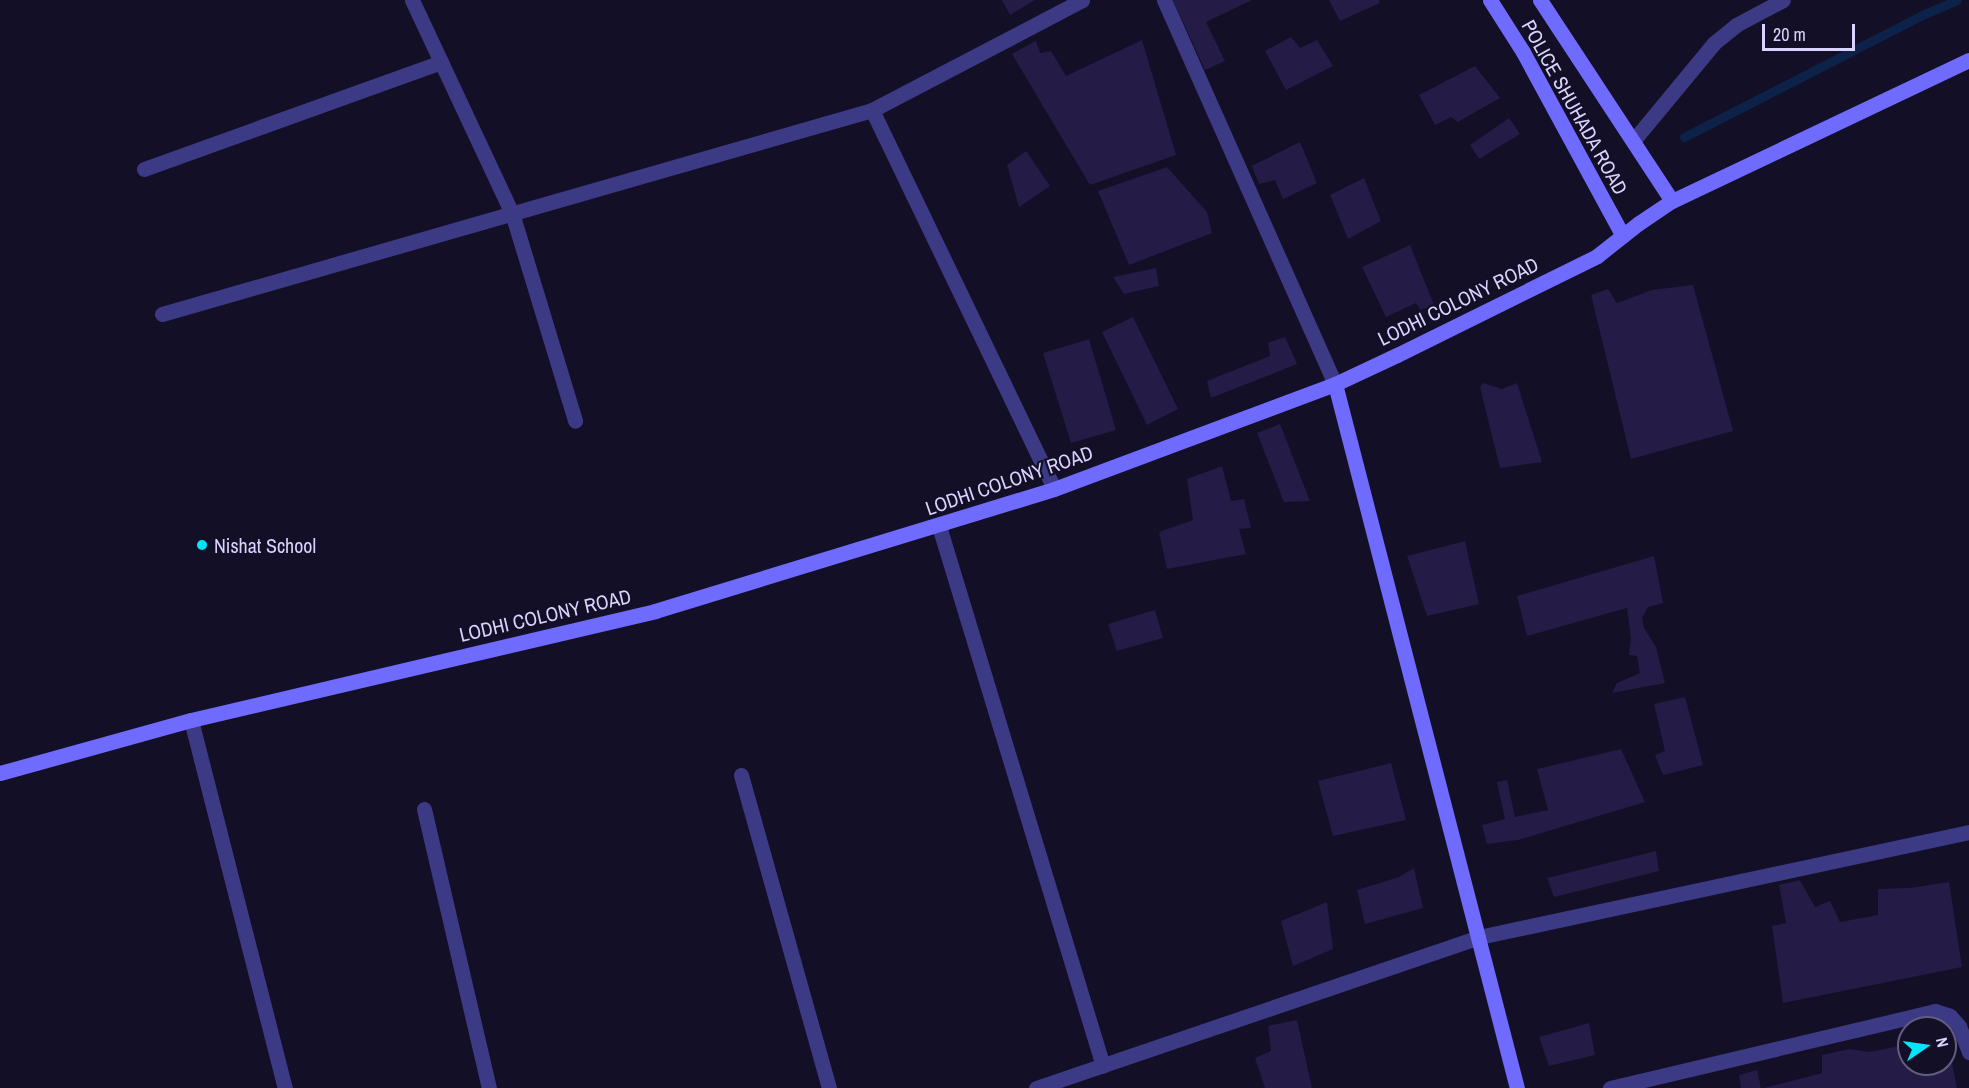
<!DOCTYPE html>
<html>
<head>
<meta charset="utf-8">
<style>
	body { margin:0 }
	#map { position:relative; width:1969px; height:1088px; overflow:hidden; background:#130f26; font-family:"Archivo Narrow",sans-serif }
	div>[style] { position:absolute }
	.stream>* { height:9px; margin:-4.5px; padding:0 4.5px; transform-origin:4.5px; border-radius:4.5px; background:#0c2248 }
	.building>* { inset:0; background:#241b47 }
	.street>* { height:15px; margin:-7.5px; padding:0 7.5px; transform-origin:7.5px; border-radius:7.5px; background:#3d3a85 }
	.secondary>* { height:15px; margin:-7.5px; padding:0 7.5px; transform-origin:7.5px; border-radius:7.5px; background:#6f6bff }
	.dots>* { width:16px; height:16px; translate:-50% -50%; box-sizing:border-box; border:3px solid #130f26; border-radius:50% }
	span { translate:-50% -50%; white-space:nowrap; text-align:center; line-height:1.15; -webkit-text-stroke:4.5px #130f26; paint-order:stroke }
	.street-label { font-size:20px; color:#d9d4ff }
	.poi-label { font-size:20px; color:#d9d4ff }
	.left { translate:0 -50%; text-align:left }
	.north { position:absolute; left:1897px; top:1016px; width:60px; height:60px; box-sizing:border-box; background:#130f26; border:2px solid #625e7d; border-radius:50%; rotate:77deg; font-size:16px; font-weight:700; line-height:24px; text-align:center; color:#d9d4ff }
	.north::after { content:''; display:block; margin:auto; width:21px; height:27px; background:#00e5ff; clip-path:polygon(50% 0,100% 100%,50% 72%,0 100%) }
	.scale { position:absolute; left:1762px; top:24px; width:93px; height:27px; box-sizing:border-box; border:3px solid #d9d4ff; border-top:0; padding-left:8px; font-size:18px; line-height:21px; white-space:nowrap; color:#d9d4ff; -webkit-text-stroke:4px #130f26; paint-order:stroke }
</style>
</head>
<body>
<div id="map">
	<div class="stream">
		<div style="left:1684px;top:137px;width:265px;rotate:-27.1deg"></div>
		<div style="left:1920px;top:16px;width:40px;rotate:-23.4deg"></div>
	</div>
	<div class="building">
		<div style="clip-path:polygon(1002px 0,1035px 0,1010px 15px)"></div>
		<div style="clip-path:polygon(1173px 0,1252px 0,1206px 22px,1225px 61px,1205px 70px)"></div>
		<div style="clip-path:polygon(1329px 0,1379px 0,1380px 3px,1340px 21px)"></div>
		<div style="clip-path:polygon(1291px 37px,1300px 48px,1317px 40px,1333px 66px,1286px 90px,1265px 51px)"></div>
		<div style="clip-path:polygon(1142px 40px,1176px 155px,1090px 185px,1012px 54px,1036px 41px,1040px 53px,1051px 51px,1066px 76px)"></div>
		<div style="clip-path:polygon(1475px 66px,1500px 98px,1458px 122px,1451px 117px,1435px 125px,1419px 95px)"></div>
		<div style="clip-path:polygon(1509px 118px,1520px 134px,1479px 159px,1470px 145px)"></div>
		<div style="clip-path:polygon(1300px 142px,1317px 183px,1283px 199px,1275px 180px,1259px 184px,1252px 166px)"></div>
		<div style="clip-path:polygon(1026px 151px,1050px 186px,1019px 207px,1007px 165px)"></div>
		<div style="clip-path:polygon(1167px 167px,1207px 212px,1212px 233px,1129px 265px,1098px 191px)"></div>
		<div style="clip-path:polygon(1364px 178px,1381px 221px,1348px 239px,1330px 195px)"></div>
		<div style="clip-path:polygon(1410px 245px,1434px 305px,1420px 310px,1416px 303px,1386px 317px,1362px 267px)"></div>
		<div style="clip-path:polygon(1156px 268px,1159px 286px,1124px 294px,1113px 277px)"></div>
		<div style="clip-path:polygon(1693px 285px,1733px 431px,1631px 459px,1591px 295px,1608px 289px,1617px 303px,1652px 290px)"></div>
		<div style="clip-path:polygon(1133px 317px,1178px 409px,1147px 425px,1102px 332px)"></div>
		<div style="clip-path:polygon(1285px 337px,1297px 364px,1211px 398px,1207px 381px,1270px 356px,1268px 343px)"></div>
		<div style="clip-path:polygon(1089px 339px,1116px 430px,1071px 443px,1043px 353px)"></div>
		<div style="clip-path:polygon(1483px 383px,1502px 389px,1517px 383px,1542px 462px,1500px 468px,1480px 387px)"></div>
		<div style="clip-path:polygon(1280px 424px,1310px 501px,1284px 502px,1257px 433px)"></div>
		<div style="clip-path:polygon(1222px 466px,1231px 501px,1244px 499px,1251px 528px,1239px 529px,1246px 554px,1167px 569px,1159px 532px,1193px 520px,1187px 479px)"></div>
		<div style="clip-path:polygon(1465px 541px,1479px 604px,1427px 616px,1407px 556px)"></div>
		<div style="clip-path:polygon(1654px 556px,1663px 603px,1648px 607px,1642px 618px,1644px 628px,1656px 647px,1665px 683px,1612px 693px,1617px 683px,1640px 673px,1637px 656px,1629px 655px,1631px 638px,1627px 608px,1527px 636px,1517px 596px)"></div>
		<div style="clip-path:polygon(1155px 610px,1163px 638px,1117px 651px,1108px 624px)"></div>
		<div style="clip-path:polygon(1685px 697px,1703px 765px,1663px 775px,1655px 755px,1665px 751px,1654px 704px)"></div>
		<div style="clip-path:polygon(1621px 749px,1645px 802px,1518px 840px,1487px 844px,1482px 825px,1505px 819px,1497px 782px,1507px 780px,1515px 817px,1548px 810px,1537px 769px)"></div>
		<div style="clip-path:polygon(1391px 763px,1406px 820px,1333px 836px,1318px 781px)"></div>
		<div style="clip-path:polygon(1656px 851px,1659px 871px,1554px 897px,1547px 878px)"></div>
		<div style="clip-path:polygon(1414px 868px,1423px 908px,1365px 924px,1357px 890px,1399px 877px)"></div>
		<div style="clip-path:polygon(1800px 880px,1815px 907px,1830px 901px,1840px 922px,1878px 915px,1878px 889px,1910px 888px,1949px 882px,1962px 967px,1783px 1003px,1772px 926px,1786px 923px,1779px 885px)"></div>
		<div style="clip-path:polygon(1327px 902px,1333px 949px,1293px 966px,1281px 921px)"></div>
		<div style="clip-path:polygon(1297px 1020px,1312px 1088px,1265px 1088px,1255px 1058px,1271px 1051px,1268px 1026px)"></div>
		<div style="clip-path:polygon(1589px 1023px,1595px 1055px,1549px 1066px,1539px 1037px)"></div>
		<div style="clip-path:polygon(1946px 1034px,1957px 1088px,1764px 1088px,1822px 1073px,1822px 1055px,1850px 1049px,1869px 1052px,1909px 1044px,1909px 1064px,1945px 1064px)"></div>
		<div style="clip-path:polygon(1757px 1070px,1761px 1088px,1741px 1088px,1739px 1075px)"></div>
	</div>
	<div class="street">
		<div style="left:412px;top:0;width:235px;rotate:64.9deg"></div>
		<div style="left:512px;top:213px;width:217px;rotate:73.1deg"></div>
		<div style="left:1164px;top:0;width:420px;rotate:66deg"></div>
		<div style="left:872px;top:110px;width:420px;rotate:64.3deg"></div>
		<div style="left:1633px;top:141px;width:127px;rotate:-50.4deg"></div>
		<div style="left:1714px;top:43px;width:28px;rotate:-39deg"></div>
		<div style="left:1736px;top:25px;width:53px;rotate:-28deg"></div>
		<div style="left:144px;top:169px;width:316px;rotate:-19.8deg"></div>
		<div style="left:162px;top:314px;width:739px;rotate:-16.03deg"></div>
		<div style="left:872px;top:110px;width:237px;rotate:-27.6deg"></div>
		<div style="left:939px;top:526px;width:564px;rotate:73.11deg"></div>
		<div style="left:191px;top:720px;width:380px;rotate:75.7deg"></div>
		<div style="left:741px;top:775px;width:325px;rotate:74.3deg"></div>
		<div style="left:424px;top:809px;width:286px;rotate:76.9deg"></div>
		<div style="left:1036px;top:1088px;width:468px;rotate:-18.8deg"></div>
		<div style="left:1479px;top:937px;width:501px;rotate:-12.09deg"></div>
		<div style="left:1610px;top:1088px;width:334px;rotate:-13.3deg"></div>
		<div style="left:1935px;top:1011px;width:16px;rotate:18deg"></div>
		<div style="left:1950px;top:1016px;width:13px;rotate:48deg"></div>
		<div style="left:1959px;top:1026px;width:28px;rotate:69deg"></div>
	</div>
	<div class="secondary">
		<div style="left:1490px;top:0;width:62px;rotate:57.6deg"></div>
		<div style="left:1523px;top:52px;width:209px;rotate:61.5deg"></div>
		<div style="left:1540px;top:0;width:240px;rotate:56.7deg"></div>
		<div style="left:1335px;top:384px;width:727px;rotate:75.51deg"></div>
		<div style="left:0;top:773px;width:198px;rotate:-15.5deg"></div>
		<div style="left:191px;top:720px;width:477px;rotate:-13.2deg"></div>
		<div style="left:655px;top:611px;width:417px;rotate:-17deg"></div>
		<div style="left:1054px;top:489px;width:300px;rotate:-20.5deg"></div>
		<div style="left:1335px;top:384px;width:68px;rotate:-25.1deg"></div>
		<div style="left:1397px;top:355px;width:223px;rotate:-26.3deg"></div>
		<div style="left:1597px;top:256px;width:53px;rotate:-38.2deg"></div>
		<div style="left:1639px;top:223px;width:40px;rotate:-34deg"></div>
		<div style="left:1672px;top:201px;width:329px;rotate:-25.4deg"></div>
	</div>
	<div class="dots">
		<div style="left:202px;top:545px;background:#00e5ff"></div>
	</div>
	<div class="street-label">
		<span style="left:1575px;top:107px;rotate:61deg">POLICE SHUHADA ROAD</span>
		<span style="left:1458px;top:301px;rotate:-26deg">LODHI COLONY ROAD</span>
		<span style="left:1009px;top:480px;rotate:-19deg">LODHI COLONY ROAD</span>
		<span style="left:545px;top:615px;rotate:-13deg">LODHI COLONY ROAD</span>
	</div>
	<div class="poi-label">
		<span class="left" style="left:214px;top:545px">Nishat School</span>
	</div>
	<div class="north">N</div>
	<div class="scale">20 m</div>
</div>
</body>
</html>
